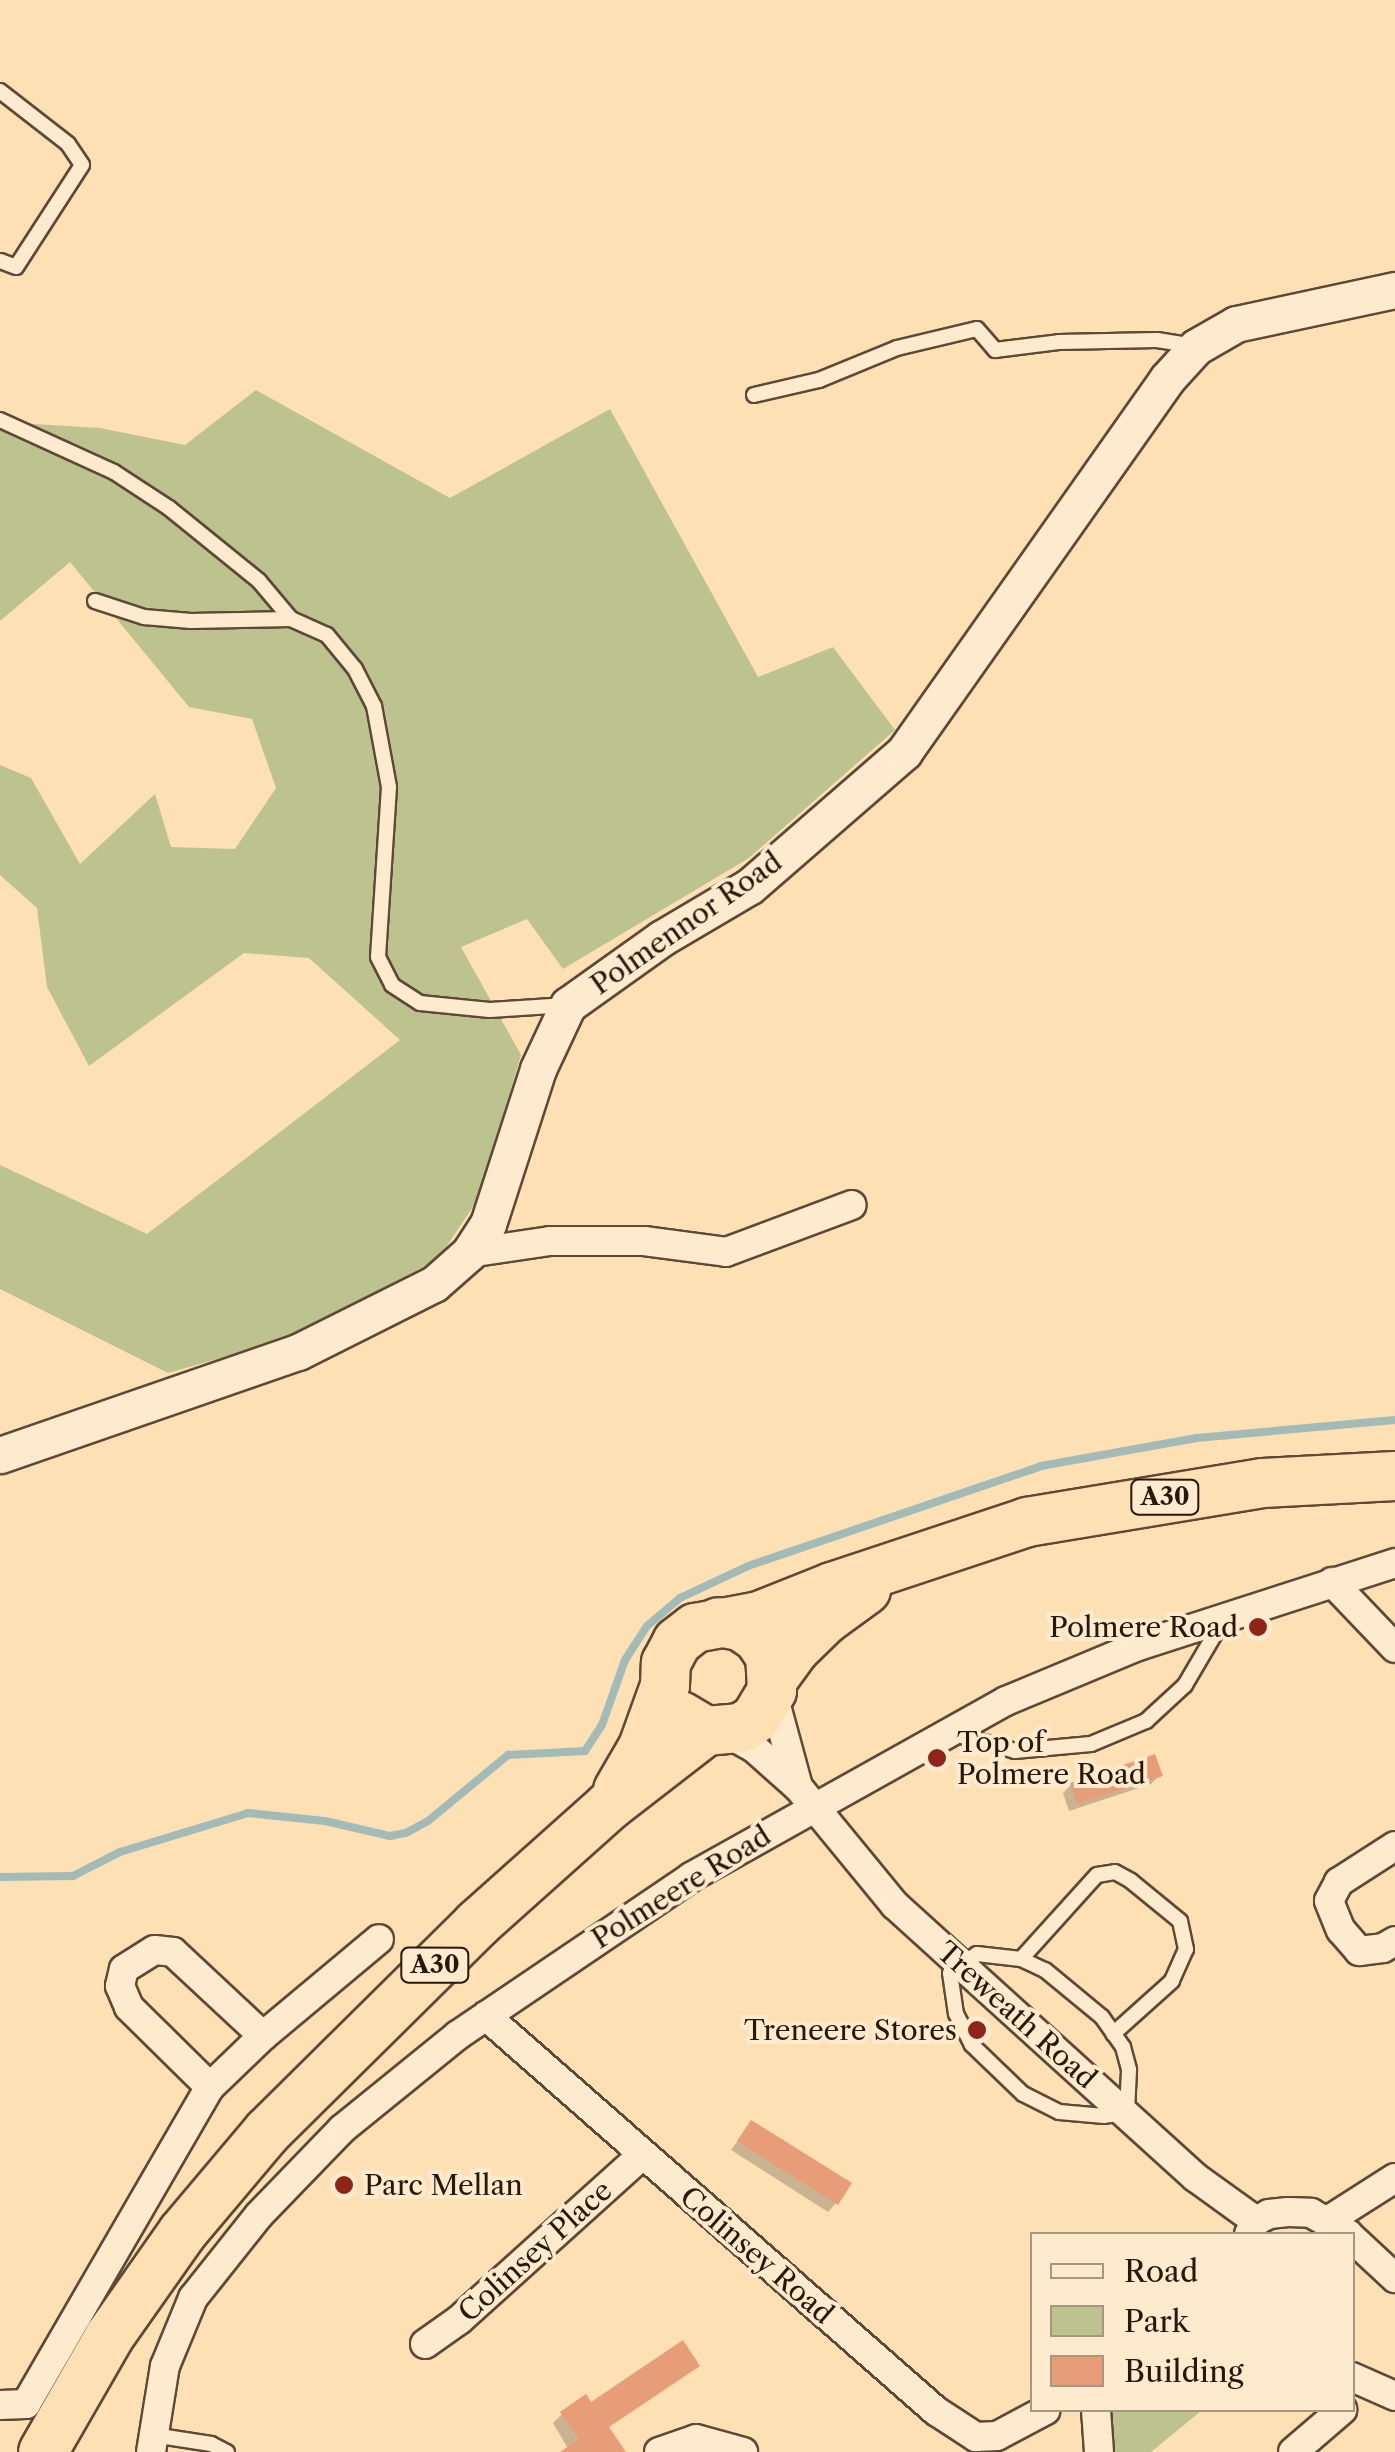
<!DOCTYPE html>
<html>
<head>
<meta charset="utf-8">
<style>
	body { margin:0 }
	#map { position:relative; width:1395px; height:2452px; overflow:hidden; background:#fde0b4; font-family:"Libre Caslon Text",serif }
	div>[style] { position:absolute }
	.green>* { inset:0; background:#bdc38f }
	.shadow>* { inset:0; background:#0003 }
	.stream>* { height:8px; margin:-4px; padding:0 4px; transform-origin:4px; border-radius:4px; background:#a3bbb7 }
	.building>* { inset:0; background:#e69d78 }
	.roads { filter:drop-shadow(2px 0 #5f4835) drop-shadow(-2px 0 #5f4835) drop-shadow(0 2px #5f4835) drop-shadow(0 -2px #5f4835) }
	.service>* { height:14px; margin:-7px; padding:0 7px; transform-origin:7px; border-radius:7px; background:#feebce }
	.minor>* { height:28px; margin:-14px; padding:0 14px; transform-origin:14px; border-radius:14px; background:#feebce }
	.tertiary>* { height:35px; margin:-17.5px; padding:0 17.5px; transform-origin:17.5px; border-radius:17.5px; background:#feebce }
	.trunk>* { height:48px; margin:-24px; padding:0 24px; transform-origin:24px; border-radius:24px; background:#fde0b4 }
	.dots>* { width:28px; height:28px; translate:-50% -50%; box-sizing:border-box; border:5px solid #feebce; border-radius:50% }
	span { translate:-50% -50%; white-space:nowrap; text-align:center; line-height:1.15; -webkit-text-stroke:8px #feebce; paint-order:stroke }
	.shield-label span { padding:2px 8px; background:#feebce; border:2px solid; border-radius:8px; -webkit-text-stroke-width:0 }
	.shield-label { font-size:25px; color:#2a160b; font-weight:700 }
	.street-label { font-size:28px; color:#2a160b }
	.poi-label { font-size:28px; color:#2a160b }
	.right { translate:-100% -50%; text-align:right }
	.left { translate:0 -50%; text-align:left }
	.legend { position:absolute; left:1030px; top:2232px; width:325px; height:180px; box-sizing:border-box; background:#feebce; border:2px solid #a99680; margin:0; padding:12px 18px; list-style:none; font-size:30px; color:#2a160b }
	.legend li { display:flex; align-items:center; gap:20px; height:50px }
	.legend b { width:50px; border:2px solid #a99680 }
</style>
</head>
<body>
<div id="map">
	<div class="green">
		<div style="clip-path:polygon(256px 390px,450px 498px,610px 409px,758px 677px,833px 647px,895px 730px,749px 858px,563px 969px,527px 919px,461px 947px,521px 1055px,479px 1198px,438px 1259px,292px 1338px,168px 1373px,0 1289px,0 1165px,147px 1234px,400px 1040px,309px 958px,244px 953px,89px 1066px,47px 987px,37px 908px,0 875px,0 765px,31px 778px,80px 864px,155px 794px,171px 847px,235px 849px,276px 788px,252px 719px,189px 707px,70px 562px,0 621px,0 422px,100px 428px,185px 445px)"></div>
		<div style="clip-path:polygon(1109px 2410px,1200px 2410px,1201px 2411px,1151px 2452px,1111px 2452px)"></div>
	</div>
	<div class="shadow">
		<div style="clip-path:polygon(1160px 1775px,1151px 1784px,1069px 1811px,1063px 1793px,1071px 1785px)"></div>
		<div style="clip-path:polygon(751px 2123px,836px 2203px,828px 2212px,731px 2150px)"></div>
		<div style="clip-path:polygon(697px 2366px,607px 2428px,615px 2452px,570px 2452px,553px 2423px,562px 2414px)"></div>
	</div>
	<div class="stream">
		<div style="left:0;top:1877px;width:73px;rotate:-0.8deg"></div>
		<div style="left:73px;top:1876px;width:53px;rotate:-27.1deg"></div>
		<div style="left:120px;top:1852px;width:134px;rotate:-16.9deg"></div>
		<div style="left:248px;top:1813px;width:77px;rotate:5.9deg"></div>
		<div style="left:325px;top:1821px;width:67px;rotate:13deg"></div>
		<div style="left:390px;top:1836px;width:16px;rotate:-11deg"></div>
		<div style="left:406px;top:1833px;width:25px;rotate:-29deg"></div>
		<div style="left:428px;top:1821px;width:104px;rotate:-39.5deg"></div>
		<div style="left:508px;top:1755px;width:77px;rotate:-3deg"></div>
		<div style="left:585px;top:1751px;width:31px;rotate:-57deg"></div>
		<div style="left:602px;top:1725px;width:69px;rotate:-70.5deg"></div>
		<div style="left:625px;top:1660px;width:40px;rotate:-57.1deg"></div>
		<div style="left:647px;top:1626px;width:43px;rotate:-40.3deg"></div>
		<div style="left:680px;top:1598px;width:75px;rotate:-25.2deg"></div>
		<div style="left:748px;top:1566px;width:310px;rotate:-18.8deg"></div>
		<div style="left:1041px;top:1466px;width:158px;rotate:-10.2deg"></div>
		<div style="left:1197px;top:1438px;width:199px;rotate:-5.2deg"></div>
	</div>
	<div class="building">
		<div style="clip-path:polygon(1155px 1754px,1163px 1776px,1077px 1804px,1070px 1783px)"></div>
		<div style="clip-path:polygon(751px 2120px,852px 2183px,838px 2205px,737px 2141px)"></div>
		<div style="clip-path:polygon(683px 2340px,700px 2366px,609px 2427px,626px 2452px,560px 2452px,579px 2439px,560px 2412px,586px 2394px,591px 2402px)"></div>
	</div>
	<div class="roads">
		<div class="service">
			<div style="left:0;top:91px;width:86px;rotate:37.9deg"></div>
			<div style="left:68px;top:144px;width:25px;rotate:56deg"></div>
			<div style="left:82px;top:165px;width:121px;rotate:122.9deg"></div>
			<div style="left:16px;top:267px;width:17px;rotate:-159deg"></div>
			<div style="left:754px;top:395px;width:67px;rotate:-13deg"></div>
			<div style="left:819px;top:380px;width:84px;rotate:-22.3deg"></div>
			<div style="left:897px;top:348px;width:82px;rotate:-13.4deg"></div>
			<div style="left:977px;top:329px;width:28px;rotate:49deg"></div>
			<div style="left:995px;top:350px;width:64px;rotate:-7.1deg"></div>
			<div style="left:1059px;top:342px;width:98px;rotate:-1.2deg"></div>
			<div style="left:1157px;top:340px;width:38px;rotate:9deg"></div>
			<div style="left:0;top:420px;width:125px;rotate:24.5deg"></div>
			<div style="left:114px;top:472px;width:66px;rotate:33.2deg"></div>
			<div style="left:169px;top:508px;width:116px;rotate:39deg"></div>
			<div style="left:259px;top:581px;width:50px;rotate:49.9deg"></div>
			<div style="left:95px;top:601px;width:52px;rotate:18.1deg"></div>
			<div style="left:144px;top:617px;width:47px;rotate:4.9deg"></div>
			<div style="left:191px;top:621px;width:100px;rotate:-1.1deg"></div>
			<div style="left:291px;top:619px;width:39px;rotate:24deg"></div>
			<div style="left:327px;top:635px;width:44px;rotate:50.5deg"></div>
			<div style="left:355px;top:669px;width:42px;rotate:62.8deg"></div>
			<div style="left:374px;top:706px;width:82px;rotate:79.5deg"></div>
			<div style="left:389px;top:787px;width:170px;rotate:93.7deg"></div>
			<div style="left:378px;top:957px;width:31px;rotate:63deg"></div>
			<div style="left:392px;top:985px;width:33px;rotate:33deg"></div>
			<div style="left:420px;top:1003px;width:70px;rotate:5.7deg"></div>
			<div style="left:490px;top:1010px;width:77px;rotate:-3.7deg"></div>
			<div style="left:951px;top:1733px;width:66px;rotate:15.7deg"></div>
			<div style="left:1015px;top:1751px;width:76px;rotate:-5.3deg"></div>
			<div style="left:1091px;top:1744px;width:60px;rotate:-22.7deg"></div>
			<div style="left:1146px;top:1721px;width:53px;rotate:-42.7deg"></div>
			<div style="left:1185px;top:1685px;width:73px;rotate:-59.6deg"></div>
			<div style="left:977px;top:1954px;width:44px;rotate:6.5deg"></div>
			<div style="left:1021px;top:1959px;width:26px;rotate:25deg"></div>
			<div style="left:1045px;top:1970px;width:74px;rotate:39.5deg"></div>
			<div style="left:1102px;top:2017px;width:37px;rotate:55deg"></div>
			<div style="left:1123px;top:2047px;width:24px;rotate:75deg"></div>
			<div style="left:1129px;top:2070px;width:43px;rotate:92.7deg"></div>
			<div style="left:1127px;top:2113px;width:23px;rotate:173deg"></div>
			<div style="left:1104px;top:2116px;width:45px;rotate:-174.9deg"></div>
			<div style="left:1059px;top:2112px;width:40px;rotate:-153.4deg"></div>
			<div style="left:1023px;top:2094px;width:71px;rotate:-136.1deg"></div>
			<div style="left:972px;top:2045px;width:35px;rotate:-117deg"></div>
			<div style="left:956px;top:2014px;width:41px;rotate:-98.3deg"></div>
			<div style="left:950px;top:1973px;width:33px;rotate:-35deg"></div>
			<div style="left:1021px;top:1959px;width:113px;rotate:-47.9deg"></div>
			<div style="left:1097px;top:1875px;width:18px;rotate:-9deg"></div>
			<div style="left:1115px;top:1872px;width:18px;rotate:29deg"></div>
			<div style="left:1131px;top:1881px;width:63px;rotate:39.2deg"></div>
			<div style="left:1180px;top:1921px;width:29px;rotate:78deg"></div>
			<div style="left:1186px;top:1949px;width:35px;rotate:114deg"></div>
			<div style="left:1172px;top:1981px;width:79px;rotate:138.1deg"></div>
			<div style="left:153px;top:2435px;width:59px;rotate:8.8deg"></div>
			<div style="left:211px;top:2444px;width:18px;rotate:27deg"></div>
		</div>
		<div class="minor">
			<div style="left:469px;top:1253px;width:82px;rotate:-8.4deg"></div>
			<div style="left:550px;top:1241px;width:94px"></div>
			<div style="left:644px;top:1241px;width:83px;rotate:7.6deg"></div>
			<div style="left:726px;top:1252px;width:134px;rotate:-20.5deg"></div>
			<div style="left:1332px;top:1582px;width:91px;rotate:46.3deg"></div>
			<div style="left:772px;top:1691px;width:99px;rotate:74.8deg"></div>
			<div style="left:725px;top:1732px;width:33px;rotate:29deg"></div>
			<div style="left:754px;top:1748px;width:59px;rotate:41.6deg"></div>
			<div style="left:798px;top:1787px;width:153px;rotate:50.6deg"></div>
			<div style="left:895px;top:1905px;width:405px;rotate:42.2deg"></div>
			<div style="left:1195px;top:2177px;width:75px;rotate:35.8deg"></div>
			<div style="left:1395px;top:1846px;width:67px;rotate:147.3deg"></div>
			<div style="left:1339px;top:1882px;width:21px;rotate:118deg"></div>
			<div style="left:1329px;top:1901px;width:31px;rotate:68deg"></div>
			<div style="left:1341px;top:1930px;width:28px;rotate:49deg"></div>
			<div style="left:1359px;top:1951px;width:24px;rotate:-7deg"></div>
			<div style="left:1383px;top:1948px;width:14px;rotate:-30deg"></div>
			<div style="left:486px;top:2016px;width:599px;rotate:41.28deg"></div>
			<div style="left:936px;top:2411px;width:48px;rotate:33deg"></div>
			<div style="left:976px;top:2437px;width:21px;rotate:-3deg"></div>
			<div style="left:997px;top:2436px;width:55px;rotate:-28deg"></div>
			<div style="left:210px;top:2087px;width:114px;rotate:-135.4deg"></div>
			<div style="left:129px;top:2007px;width:23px;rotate:-113deg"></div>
			<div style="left:120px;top:1986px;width:17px;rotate:-77deg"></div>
			<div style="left:124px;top:1969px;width:36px;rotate:-32deg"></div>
			<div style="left:155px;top:1950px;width:18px;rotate:6deg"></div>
			<div style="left:173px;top:1952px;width:123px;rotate:43deg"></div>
			<div style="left:1329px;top:2220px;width:78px;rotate:-32.5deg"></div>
			<div style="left:1249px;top:2234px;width:15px;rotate:-62deg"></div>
			<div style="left:1256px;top:2221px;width:15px;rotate:-28deg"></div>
			<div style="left:1269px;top:2214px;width:19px;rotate:-6deg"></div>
			<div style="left:1288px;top:2212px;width:23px;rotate:2deg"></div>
			<div style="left:1311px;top:2213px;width:43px;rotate:29.6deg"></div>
			<div style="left:1352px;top:2238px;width:59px;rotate:42.9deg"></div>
			<div style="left:425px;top:2344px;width:42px;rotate:-35.2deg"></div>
			<div style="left:459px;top:2320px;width:246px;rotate:-42deg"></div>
			<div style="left:1352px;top:2377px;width:47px;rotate:23.8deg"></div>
			<div style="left:0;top:2405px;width:26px;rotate:-2deg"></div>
			<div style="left:26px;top:2404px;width:367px;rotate:-59.9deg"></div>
			<div style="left:210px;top:2087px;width:74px;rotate:-43.9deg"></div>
			<div style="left:263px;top:2036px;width:151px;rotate:-39.9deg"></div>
			<div style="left:1096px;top:2410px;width:42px;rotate:85.9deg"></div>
			<div style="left:151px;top:2452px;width:87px;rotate:-80.8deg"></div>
			<div style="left:165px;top:2366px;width:74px;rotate:-67.6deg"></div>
			<div style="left:193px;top:2298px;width:106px;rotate:-51.5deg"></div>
			<div style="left:259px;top:2215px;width:120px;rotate:-46deg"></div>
			<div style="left:342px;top:2129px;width:149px;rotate:-39deg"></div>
			<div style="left:458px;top:2035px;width:282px;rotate:-34.1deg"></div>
			<div style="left:691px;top:1877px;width:361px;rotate:-29.2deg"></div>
			<div style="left:1006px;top:1701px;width:143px;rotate:-22.6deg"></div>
			<div style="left:1138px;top:1646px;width:270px;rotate:-17.9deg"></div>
			<div style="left:659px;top:2452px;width:39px;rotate:-19deg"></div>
			<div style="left:696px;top:2439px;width:49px;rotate:15.5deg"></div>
			<div style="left:1293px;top:2452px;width:65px;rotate:-40.6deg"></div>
		</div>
		<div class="tertiary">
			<div style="left:0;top:1455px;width:315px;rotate:-19.1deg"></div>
			<div style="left:298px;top:1352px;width:152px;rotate:-26.6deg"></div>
			<div style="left:434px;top:1284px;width:47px;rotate:-41.5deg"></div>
			<div style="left:469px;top:1253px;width:35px;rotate:-57deg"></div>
			<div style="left:488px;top:1224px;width:163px;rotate:-72.1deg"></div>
			<div style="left:538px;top:1069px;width:71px;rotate:-64.9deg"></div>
			<div style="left:568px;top:1005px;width:115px;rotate:-35.5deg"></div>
			<div style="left:662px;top:938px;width:102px;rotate:-30.6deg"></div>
			<div style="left:750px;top:886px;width:204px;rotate:-41deg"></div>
			<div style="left:904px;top:752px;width:456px;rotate:-54.8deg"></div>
			<div style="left:1167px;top:379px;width:43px;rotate:-47.8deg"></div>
			<div style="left:1196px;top:347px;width:46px;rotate:-29.9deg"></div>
			<div style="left:1236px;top:324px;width:163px;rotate:-12.1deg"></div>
		</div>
		<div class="trunk">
			<div style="left:774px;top:1678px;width:34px;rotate:-54deg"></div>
			<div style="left:794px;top:1650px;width:43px;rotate:-44.1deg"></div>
			<div style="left:825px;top:1620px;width:51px;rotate:-36.2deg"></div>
			<div style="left:681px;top:1716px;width:29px;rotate:31deg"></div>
			<div style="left:706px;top:1731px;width:35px;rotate:-5deg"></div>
			<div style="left:741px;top:1728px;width:17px;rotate:-33deg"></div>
			<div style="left:755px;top:1719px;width:33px;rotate:-59deg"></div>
			<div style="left:772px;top:1691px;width:35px;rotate:-93deg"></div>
			<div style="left:770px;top:1656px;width:22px;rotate:-124deg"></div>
			<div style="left:758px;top:1638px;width:22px;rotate:-146deg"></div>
			<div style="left:740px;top:1626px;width:22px;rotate:-170deg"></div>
			<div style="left:618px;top:1790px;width:50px;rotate:-59.8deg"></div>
			<div style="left:643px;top:1747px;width:65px;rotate:-70.2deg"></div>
			<div style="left:665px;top:1686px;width:23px;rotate:-88deg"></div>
			<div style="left:666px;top:1663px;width:24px;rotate:-62deg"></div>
			<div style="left:677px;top:1642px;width:23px;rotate:-38deg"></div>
			<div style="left:695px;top:1628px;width:65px;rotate:-10.6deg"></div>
			<div style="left:759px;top:1616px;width:79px;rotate:-21.7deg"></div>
			<div style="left:832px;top:1587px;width:206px;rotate:-18.4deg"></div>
			<div style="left:1027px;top:1522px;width:239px;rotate:-9.4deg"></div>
			<div style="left:1263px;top:1483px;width:132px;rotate:-3deg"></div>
			<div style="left:43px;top:2452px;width:133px;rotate:-60.1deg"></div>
			<div style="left:109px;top:2337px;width:127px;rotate:-54.9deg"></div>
			<div style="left:182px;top:2233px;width:133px;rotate:-49.9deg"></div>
			<div style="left:268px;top:2131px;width:294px;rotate:-44.7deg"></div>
			<div style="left:477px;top:1924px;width:177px;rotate:-41.8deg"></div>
			<div style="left:609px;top:1806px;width:123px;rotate:-37.7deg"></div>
		</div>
	</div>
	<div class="dots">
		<div style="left:1258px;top:1627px;background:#8f2418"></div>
		<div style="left:937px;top:1758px;background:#8f2418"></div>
		<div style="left:977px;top:2030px;background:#8f2418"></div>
		<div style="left:344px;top:2185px;background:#8f2418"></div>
	</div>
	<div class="shield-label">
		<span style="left:1165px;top:1497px">A30</span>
		<span style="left:435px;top:1965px">A30</span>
	</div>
	<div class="street-label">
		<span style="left:686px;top:923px;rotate:-35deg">Polmennor Road</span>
		<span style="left:681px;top:1887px;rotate:-32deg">Polmeere Road</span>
		<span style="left:1017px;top:2015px;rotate:42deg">Treweath Road</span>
		<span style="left:535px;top:2251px;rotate:-42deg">Colinsey Place</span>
		<span style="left:757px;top:2255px;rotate:41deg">Colinsey Road</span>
	</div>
	<div class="poi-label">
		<span class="right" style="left:1238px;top:1627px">Polmere Road</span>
		<span class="left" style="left:957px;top:1758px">Top of<br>Polmere Road</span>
		<span class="right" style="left:957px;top:2030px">Treneere Stores</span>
		<span class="left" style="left:364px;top:2185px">Parc Mellan</span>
	</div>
	<ul class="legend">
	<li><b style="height:12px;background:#feebce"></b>Road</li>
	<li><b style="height:28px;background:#bdc38f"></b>Park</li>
	<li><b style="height:28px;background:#e69d78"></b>Building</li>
	</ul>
</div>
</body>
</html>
